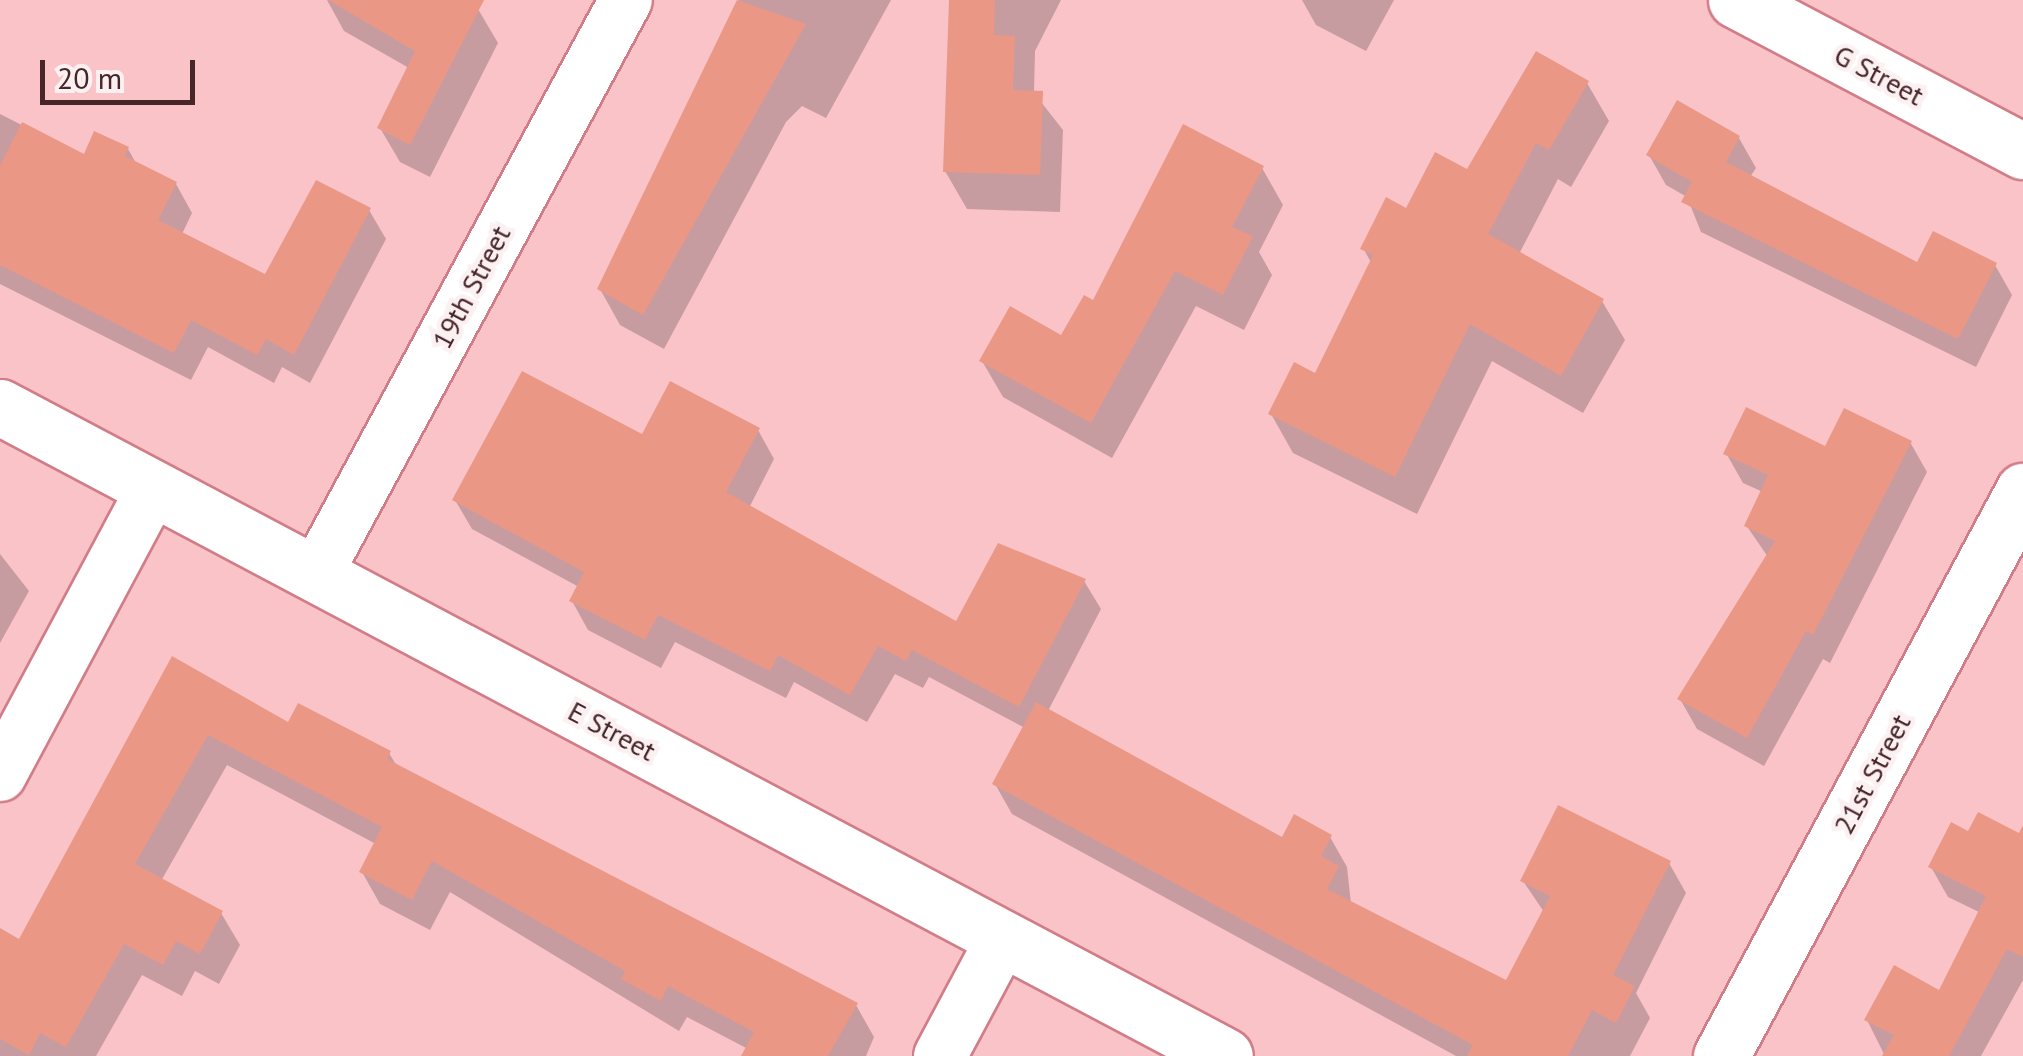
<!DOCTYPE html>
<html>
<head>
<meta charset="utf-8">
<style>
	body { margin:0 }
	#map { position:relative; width:2023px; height:1056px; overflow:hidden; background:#f9c3c8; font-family:"PT Sans",sans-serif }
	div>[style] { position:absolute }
	.shadow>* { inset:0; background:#0003 }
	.building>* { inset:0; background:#eb9786 }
	.roads { filter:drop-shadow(2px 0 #d17d87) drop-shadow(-2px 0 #d17d87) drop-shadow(0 2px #d17d87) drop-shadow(0 -2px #d17d87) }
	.street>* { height:52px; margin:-26px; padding:0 26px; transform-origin:26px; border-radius:26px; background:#fff }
	.secondary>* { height:55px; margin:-27.5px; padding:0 27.5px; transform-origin:27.5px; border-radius:27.5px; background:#fff }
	span { translate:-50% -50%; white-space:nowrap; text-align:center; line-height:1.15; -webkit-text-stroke:9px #fbf1f2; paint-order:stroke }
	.street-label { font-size:28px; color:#472529 }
	.scale { position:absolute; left:40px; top:60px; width:155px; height:45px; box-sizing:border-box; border:5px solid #472529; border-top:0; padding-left:12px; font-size:30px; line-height:35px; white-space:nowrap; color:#472529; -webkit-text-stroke:8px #fbf1f2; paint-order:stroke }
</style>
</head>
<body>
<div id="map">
	<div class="shadow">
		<div style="clip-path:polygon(327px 0,471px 0,478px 9px,498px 43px,430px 177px,400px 162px,380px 128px,409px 68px,344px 31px)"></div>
		<div style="clip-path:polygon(739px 0,891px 0,826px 118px,802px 106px,786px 122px,664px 349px,620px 325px,600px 289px)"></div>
		<div style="clip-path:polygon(952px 0,1061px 0,1035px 51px,1034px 93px,1063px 130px,1060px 212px,967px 209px,945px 171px)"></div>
		<div style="clip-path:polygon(1302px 0,1394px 0,1366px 51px,1316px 25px)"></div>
		<div style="clip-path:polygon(1587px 83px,1609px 121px,1571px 187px,1558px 179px,1519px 254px,1602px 301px,1625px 340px,1583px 413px,1492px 361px,1417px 514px,1293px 453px,1271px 414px,1316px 376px,1372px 264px,1363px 248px)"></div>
		<div style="clip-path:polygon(0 114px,85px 157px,128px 149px,137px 165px,176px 184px,192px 213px,182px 234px,266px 277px,369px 210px,386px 239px,310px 383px,282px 367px,274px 383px,208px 347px,191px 380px,0 284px)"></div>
		<div style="clip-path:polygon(1739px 138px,1756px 168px,1750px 177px,1918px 265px,1995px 265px,2012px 295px,1976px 367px,1701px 232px,1687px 197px,1666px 185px,1649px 155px)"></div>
		<div style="clip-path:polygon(1262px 168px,1283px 205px,1259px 252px,1272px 275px,1244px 330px,1196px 306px,1112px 458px,1003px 397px,982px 361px,1062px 339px)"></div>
		<div style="clip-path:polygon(758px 430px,774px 459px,749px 508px,957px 625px,1084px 581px,1101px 609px,1048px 711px,1283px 840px,1330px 837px,1347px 867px,1351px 904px,1507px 983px,1544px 912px,1523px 881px,1669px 863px,1686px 893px,1636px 993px,1650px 1018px,1630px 1056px,1456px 1056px,1012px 814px,995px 784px,1025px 728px,929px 677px,923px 688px,895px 674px,867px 722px,794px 682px,786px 698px,675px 642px,661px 668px,588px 630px,572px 601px,579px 587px,472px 529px,455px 500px,643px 437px)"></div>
		<div style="clip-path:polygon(1910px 442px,1927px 472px,1830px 663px,1823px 659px,1764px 766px,1697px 729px,1680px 699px,1768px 557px,1746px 525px,1763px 492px,1743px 483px,1726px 453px)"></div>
		<div style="clip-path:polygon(0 554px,29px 591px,0 643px)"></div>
		<div style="clip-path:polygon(173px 659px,289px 725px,389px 753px,398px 768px,856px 1005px,874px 1037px,866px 1056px,744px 1056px,748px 1049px,687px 1017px,679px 1031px,450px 892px,430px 930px,380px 904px,362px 872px,376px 844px,227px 765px,161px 881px,221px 913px,240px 945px,219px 984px,195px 971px,182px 996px,142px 975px,96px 1056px,0 1056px,0 961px,20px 942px)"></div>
		<div style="clip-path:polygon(1969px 835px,2023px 838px,2023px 980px,1981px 1056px,1885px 1056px,1867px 1020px,1940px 994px,1981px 913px,1948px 897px,1931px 867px)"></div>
	</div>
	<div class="building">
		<div style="clip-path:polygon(328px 0,484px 0,410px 145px,377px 128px,415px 51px)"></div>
		<div style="clip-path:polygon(737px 0,806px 24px,643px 315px,597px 289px)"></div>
		<div style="clip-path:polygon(949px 0,995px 0,994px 35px,1015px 36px,1013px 90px,1043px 91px,1040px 175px,943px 172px)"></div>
		<div style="clip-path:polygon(1536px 51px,1589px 81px,1549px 150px,1536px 143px,1488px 234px,1604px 299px,1561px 376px,1470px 324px,1395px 477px,1268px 414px,1294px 362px,1315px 373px,1373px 255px,1360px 249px,1386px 197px,1406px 208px,1435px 152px,1467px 169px)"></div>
		<div style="clip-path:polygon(1677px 100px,1740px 136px,1726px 162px,1917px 262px,1933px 231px,1997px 263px,1958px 339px,1681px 202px,1692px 182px,1646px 155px)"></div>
		<div style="clip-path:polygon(22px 122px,84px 154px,94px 131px,129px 147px,125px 156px,177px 182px,158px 220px,265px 274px,316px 180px,371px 208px,294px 355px,266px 339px,257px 355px,191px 320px,174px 353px,0 265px,0 166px)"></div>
		<div style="clip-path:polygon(1183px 124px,1264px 166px,1232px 227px,1253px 236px,1223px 295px,1175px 271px,1091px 423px,979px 361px,1010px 306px,1061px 335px,1084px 295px,1093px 300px)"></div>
		<div style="clip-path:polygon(522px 371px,642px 434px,670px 381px,760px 428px,726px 492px,956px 621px,998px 543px,1086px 579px,1019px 707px,912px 650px,906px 661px,878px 646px,850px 695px,778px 655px,770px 671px,658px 615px,645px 640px,569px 601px,584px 572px,452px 500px)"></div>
		<div style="clip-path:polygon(1746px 407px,1825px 446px,1844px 408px,1912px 441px,1813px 635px,1806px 631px,1747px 738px,1677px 699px,1775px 541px,1744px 526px,1768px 475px,1723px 454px)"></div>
		<div style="clip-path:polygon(172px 656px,288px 722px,298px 703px,391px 751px,387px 759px,858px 1003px,828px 1056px,741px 1056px,754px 1032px,668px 986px,661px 1001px,621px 979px,625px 971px,432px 861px,412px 900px,359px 872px,382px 827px,208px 735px,135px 864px,223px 911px,200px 954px,176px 941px,163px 965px,124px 944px,66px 1047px,40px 1033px,29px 1055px,0 1039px,0 928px,19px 939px)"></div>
		<div style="clip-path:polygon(1036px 702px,1282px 837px,1294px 814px,1332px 835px,1321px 856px,1339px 866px,1327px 889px,1506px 980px,1550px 896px,1520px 881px,1558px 805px,1671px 861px,1613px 975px,1635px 986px,1616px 1023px,1592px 1010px,1568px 1056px,1467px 1056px,1473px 1045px,992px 784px)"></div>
		<div style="clip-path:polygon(1978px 812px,2019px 833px,2023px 825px,2023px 957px,2007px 949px,1949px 1056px,1882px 1056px,1894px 1035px,1864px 1020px,1894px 965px,1939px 990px,1986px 896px,1928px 867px,1951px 822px,1968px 831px)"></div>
	</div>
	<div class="roads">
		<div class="street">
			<div style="left:316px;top:574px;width:652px;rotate:-61.63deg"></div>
			<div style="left:0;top:775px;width:325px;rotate:-61.9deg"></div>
			<div style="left:940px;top:1056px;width:134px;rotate:-61.9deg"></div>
		</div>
		<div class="secondary">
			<div style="left:1736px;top:0;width:324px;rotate:27.8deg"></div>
			<div style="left:0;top:407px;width:1386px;rotate:27.91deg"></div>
			<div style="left:1721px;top:1056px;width:641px;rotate:-61.87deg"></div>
		</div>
	</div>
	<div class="street-label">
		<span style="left:1879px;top:75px;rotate:28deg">G Street</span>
		<span style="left:471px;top:287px;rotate:-62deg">19th Street</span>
		<span style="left:612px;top:731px;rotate:28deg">E Street</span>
		<span style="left:1872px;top:774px;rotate:-62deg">21st Street</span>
	</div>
	<div class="scale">20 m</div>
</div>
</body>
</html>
